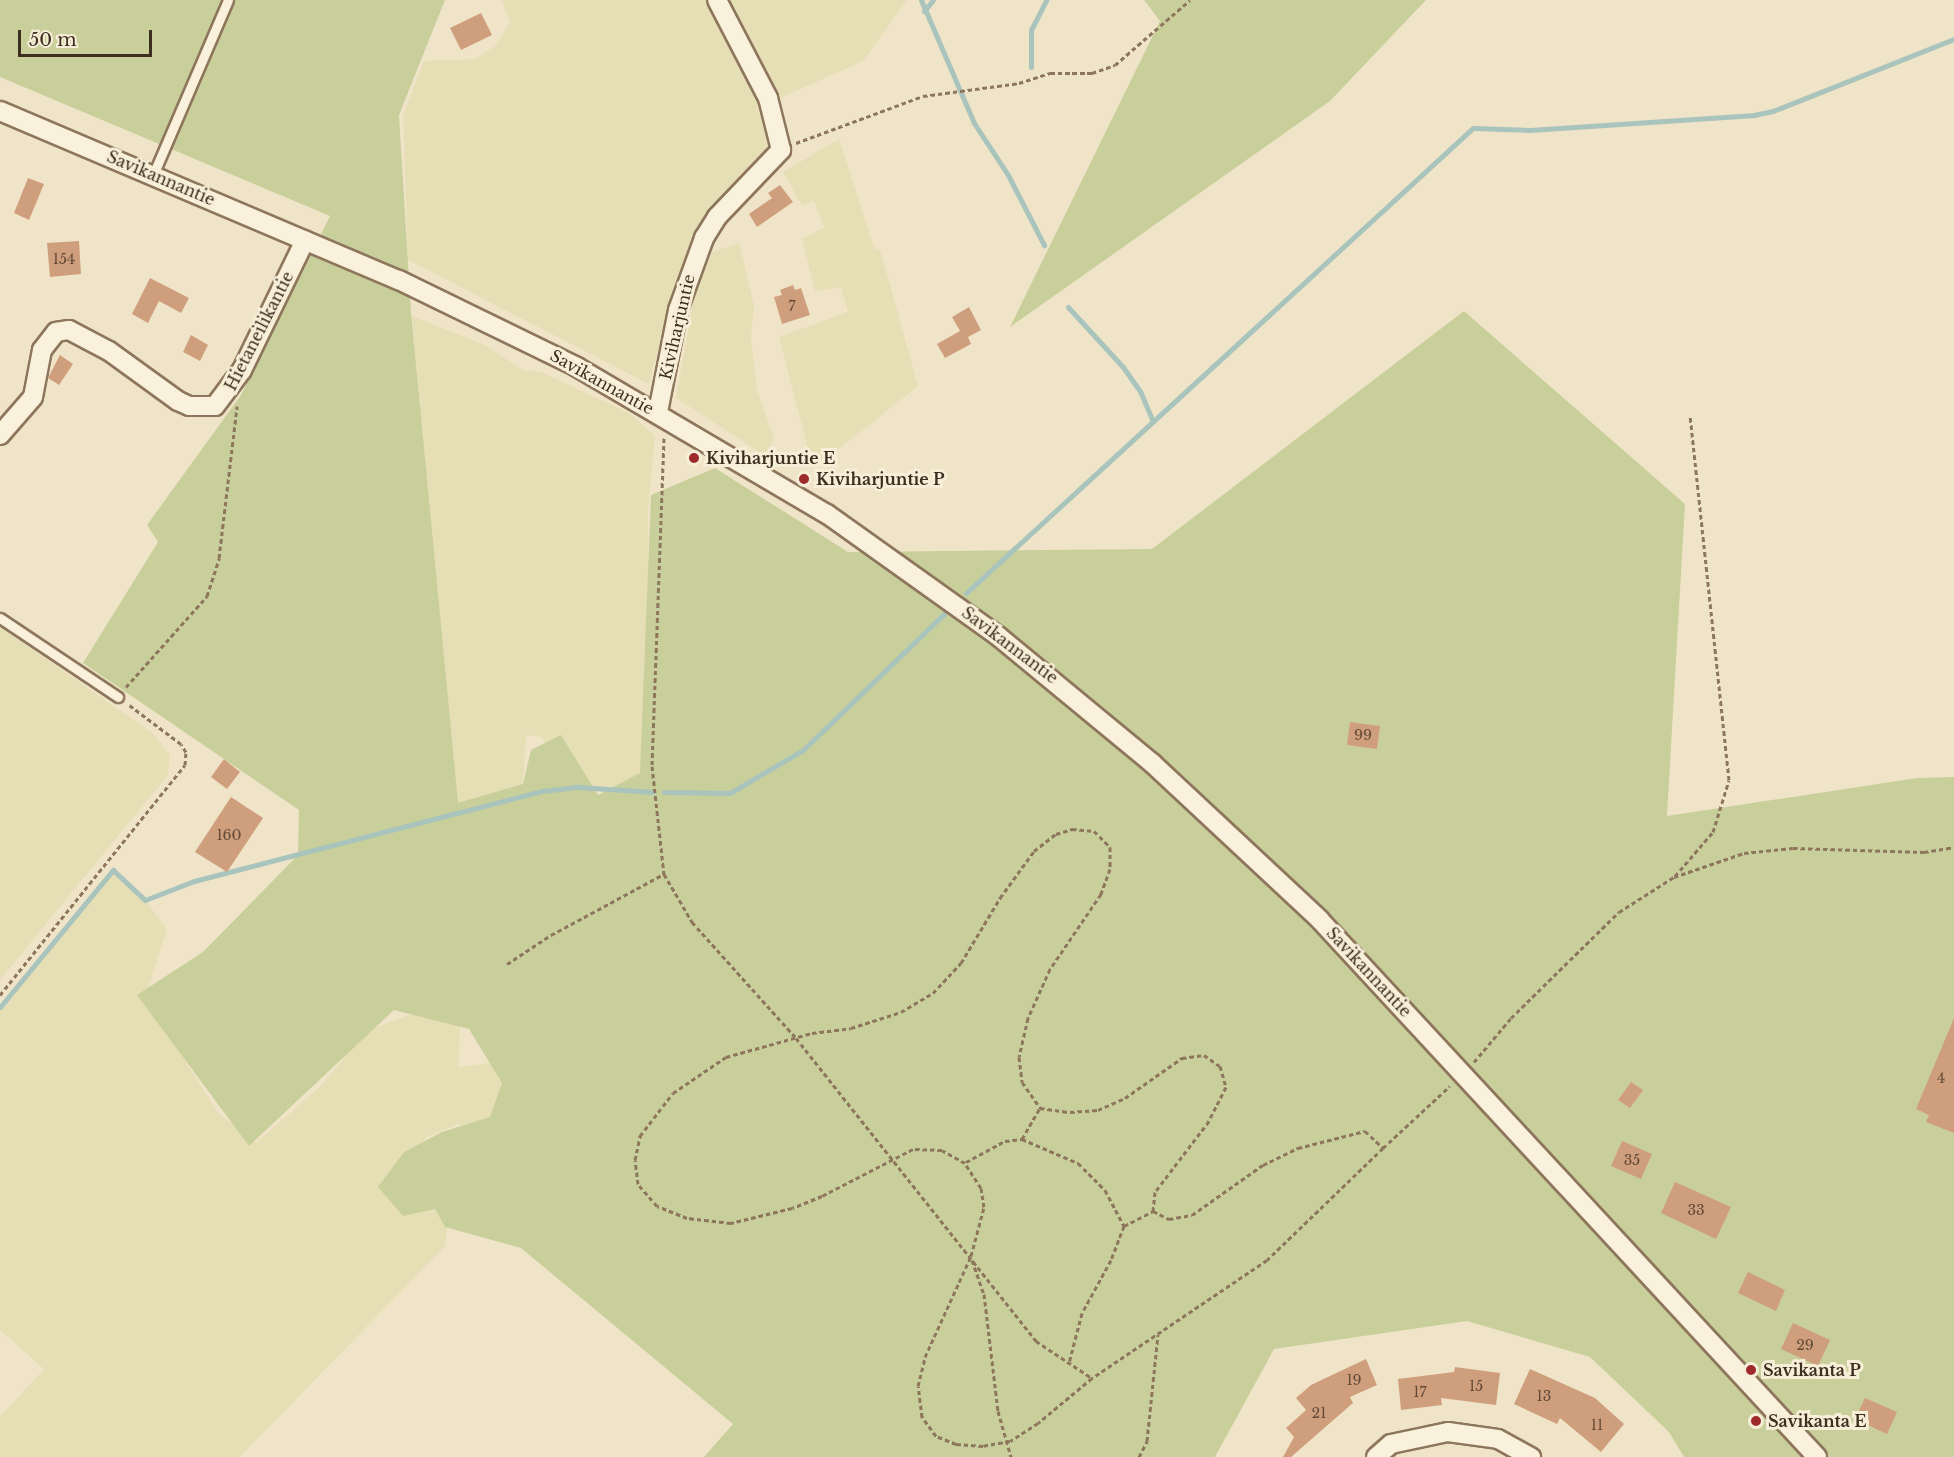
<!DOCTYPE html>
<html>
<head>
<meta charset="utf-8">
<style>
	body { margin:0 }
	#map { position:relative; width:1954px; height:1457px; overflow:hidden; background:#f0e4c8; font-family:"Libre Baskerville",serif }
	div>[style] { position:absolute }
	.farmland>* { inset:0; background:#e6deb5 }
	.green>* { inset:0; background:#c9cf9b }
	.stream>* { height:5px; margin:-2.5px; padding:0 2.5px; transform-origin:2.5px; border-radius:2.5px; background:#a9c4bc }
	.building>* { inset:0; background:#cf9f7d }
	.path>* { height:3px; margin-top:-1.5px; transform-origin:0; background:repeating-linear-gradient(90deg,#8d765c 0 4.5px,transparent 0 7.5px) }
	.roads { filter:drop-shadow(2px 0 #8d765c) drop-shadow(-2px 0 #8d765c) drop-shadow(0 2px #8d765c) drop-shadow(0 -2px #8d765c) }
	.lane>* { height:9px; margin:-4.5px; padding:0 4.5px; transform-origin:4.5px; border-radius:4.5px; background:#faf1dc }
	.street>* { height:18px; margin:-9px; padding:0 9px; transform-origin:9px; border-radius:9px; background:#faf1dc }
	.dots>* { width:16px; height:16px; translate:-50% -50%; box-sizing:border-box; border:3px solid #f7eed8; border-radius:50% }
	span { translate:-50% -50%; white-space:nowrap; text-align:center; line-height:1.15; -webkit-text-stroke:6px #f7eed8; paint-order:stroke }
	.number-label { font-size:14px; color:#624a37 }
	.number-label span { -webkit-text-stroke-width:0 }
	.street-label { font-size:16px; color:#3d2e20 }
	.poi-label { font-size:16px; color:#3d2e20; font-weight:700 }
	.left { translate:0 -50%; text-align:left }
	.scale { position:absolute; left:18px; top:30px; width:134px; height:27px; box-sizing:border-box; border:3px solid #3d2e20; border-top:0; padding-left:8px; font-size:18px; line-height:21px; white-space:nowrap; color:#3d2e20; -webkit-text-stroke:4px #f7eed8; paint-order:stroke }
</style>
</head>
<body>
<div id="map">
	<div class="farmland">
		<div style="clip-path:polygon(502px 0,706px 0,768px 116px,773px 144px,766px 162px,697px 241px,671px 300px,649px 384px,408px 260px,403px 116px,424px 61px,475px 59px,495px 46px,510px 23px)"></div>
		<div style="clip-path:polygon(725px 0,907px 0,863px 61px,778px 99px)"></div>
		<div style="clip-path:polygon(839px 139px,875px 250px,880px 249px,918px 386px,820px 464px,807px 445px,779px 337px,848px 312px,841px 287px,815px 291px,802px 239px,824px 227px,814px 200px,802px 206px,783px 172px)"></div>
		<div style="clip-path:polygon(739px 243px,754px 305px,751px 338px,757px 390px,774px 438px,766px 456px,676px 398px,695px 293px,712px 252px)"></div>
		<div style="clip-path:polygon(412px 316px,485px 345px,523px 370px,541px 372px,629px 413px,655px 436px,648px 509px,648px 703px,640px 791px,567px 788px,542px 737px,526px 735px,522px 799px,456px 816px)"></div>
		<div style="clip-path:polygon(0 627px,154px 734px,170px 755px,168px 775px,0 980px)"></div>
		<div style="clip-path:polygon(113px 870px,145px 900px,167px 929px,145px 998px,218px 1113px,256px 1143px,321px 1086px,366px 1031px,412px 1014px,460px 1010px,459px 1067px,497px 1062px,517px 1131px,471px 1143px,459px 1124px,428px 1136px,406px 1159px,402px 1205px,449px 1212px,445px 1246px,240px 1457px,0 1457px,0 1417px,44px 1369px,0 1330px,0 1007px)"></div>
	</div>
	<div class="green">
		<div style="clip-path:polygon(0 0,445px 0,399px 115px,411px 312px,458px 803px,523px 784px,531px 750px,561px 735px,598px 795px,640px 773px,651px 495px,715px 468px,848px 552px,1152px 549px,1464px 311px,1685px 504px,1667px 816px,1917px 778px,1954px 777px,1954px 1457px,1684px 1457px,1669px 1432px,1590px 1357px,1467px 1321px,1274px 1349px,1215px 1457px,704px 1457px,733px 1424px,521px 1248px,445px 1227px,435px 1209px,403px 1216px,378px 1187px,404px 1152px,442px 1132px,490px 1117px,502px 1083px,469px 1029px,394px 1010px,249px 1146px,137px 995px,203px 952px,298px 855px,299px 810px,83px 663px,158px 542px,147px 525px,241px 395px,330px 216px,0 77px)"></div>
		<div style="clip-path:polygon(1144px 0,1426px 0,1330px 101px,1010px 327px,1160px 21px)"></div>
	</div>
	<div class="stream">
		<div style="left:921px;top:0;width:134px;rotate:66.7deg"></div>
		<div style="left:974px;top:123px;width:62px;rotate:56.8deg"></div>
		<div style="left:1008px;top:175px;width:79px;rotate:62.8deg"></div>
		<div style="left:924px;top:11px;width:14px;rotate:-51deg"></div>
		<div style="left:1031px;top:67px;width:37px;rotate:-90deg"></div>
		<div style="left:1031px;top:30px;width:34px;rotate:-63deg"></div>
		<div style="left:1068px;top:307px;width:81px;rotate:47.5deg"></div>
		<div style="left:1123px;top:367px;width:29px;rotate:55deg"></div>
		<div style="left:1140px;top:391px;width:33px;rotate:67deg"></div>
		<div style="left:966px;top:593px;width:688px;rotate:-42.53deg"></div>
		<div style="left:1473px;top:128px;width:57px;rotate:2deg"></div>
		<div style="left:1530px;top:130px;width:225px;rotate:-3.8deg"></div>
		<div style="left:1754px;top:115px;width:19px;rotate:-12deg"></div>
		<div style="left:1773px;top:111px;width:195px;rotate:-21.7deg"></div>
		<div style="left:664px;top:792px;width:66px;rotate:0.9deg"></div>
		<div style="left:730px;top:793px;width:85px;rotate:-30.5deg"></div>
		<div style="left:803px;top:750px;width:196px;rotate:-44deg"></div>
		<div style="left:0;top:1007px;width:178px;rotate:-50.5deg"></div>
		<div style="left:113px;top:870px;width:44px;rotate:43.2deg"></div>
		<div style="left:145px;top:900px;width:53px;rotate:-21.2deg"></div>
		<div style="left:194px;top:881px;width:360px;rotate:-14.5deg"></div>
		<div style="left:543px;top:791px;width:35px;rotate:-7deg"></div>
		<div style="left:578px;top:787px;width:75px;rotate:3.8deg"></div>
	</div>
	<div class="building">
		<div style="clip-path:polygon(481px 13px,492px 35px,461px 50px,450px 28px)"></div>
		<div style="clip-path:polygon(28px 178px,44px 184px,29px 220px,14px 213px)"></div>
		<div style="clip-path:polygon(780px 185px,793px 202px,757px 227px,749px 214px,772px 198px,768px 193px)"></div>
		<div style="clip-path:polygon(79px 241px,81px 274px,50px 277px,47px 243px)"></div>
		<div style="clip-path:polygon(150px 278px,189px 298px,181px 313px,159px 301px,148px 323px,132px 314px)"></div>
		<div style="clip-path:polygon(793px 285px,795px 290px,801px 288px,810px 315px,782px 324px,774px 297px,782px 295px,780px 290px)"></div>
		<div style="clip-path:polygon(969px 307px,981px 330px,968px 337px,971px 344px,945px 358px,937px 344px,960px 331px,952px 317px)"></div>
		<div style="clip-path:polygon(191px 335px,208px 345px,200px 361px,183px 352px)"></div>
		<div style="clip-path:polygon(60px 355px,73px 364px,59px 385px,48px 378px)"></div>
		<div style="clip-path:polygon(1350px 722px,1380px 726px,1377px 749px,1347px 745px)"></div>
		<div style="clip-path:polygon(224px 759px,240px 772px,227px 789px,211px 777px)"></div>
		<div style="clip-path:polygon(231px 797px,263px 818px,227px 872px,195px 852px)"></div>
		<div style="clip-path:polygon(1954px 1018px,1954px 1133px,1926px 1122px,1929px 1115px,1916px 1109px)"></div>
		<div style="clip-path:polygon(1631px 1082px,1643px 1090px,1630px 1108px,1618px 1100px)"></div>
		<div style="clip-path:polygon(1622px 1141px,1652px 1154px,1641px 1179px,1611px 1166px)"></div>
		<div style="clip-path:polygon(1675px 1182px,1731px 1207px,1716px 1239px,1661px 1213px)"></div>
		<div style="clip-path:polygon(1748px 1272px,1785px 1290px,1776px 1311px,1738px 1293px)"></div>
		<div style="clip-path:polygon(1793px 1323px,1830px 1340px,1818px 1366px,1781px 1349px)"></div>
		<div style="clip-path:polygon(1366px 1359px,1377px 1385px,1350px 1397px,1353px 1403px,1291px 1457px,1283px 1457px,1294px 1437px,1286px 1428px,1306px 1410px,1296px 1398px,1311px 1385px)"></div>
		<div style="clip-path:polygon(1455px 1367px,1500px 1373px,1496px 1405px,1441px 1398px,1442px 1405px,1401px 1410px,1398px 1379px,1454px 1372px)"></div>
		<div style="clip-path:polygon(1530px 1369px,1595px 1398px,1624px 1424px,1601px 1452px,1560px 1418px,1557px 1424px,1514px 1404px)"></div>
		<div style="clip-path:polygon(1865px 1398px,1897px 1412px,1887px 1434px,1855px 1419px)"></div>
	</div>
	<div class="path">
		<div style="left:796px;top:143px;width:135px;rotate:-20.3deg"></div>
		<div style="left:923px;top:96px;width:97px;rotate:-7.7deg"></div>
		<div style="left:1019px;top:83px;width:33px;rotate:-18deg"></div>
		<div style="left:1050px;top:73px;width:42px"></div>
		<div style="left:1092px;top:73px;width:24px;rotate:-19deg"></div>
		<div style="left:1115px;top:65px;width:99px;rotate:-40.9deg"></div>
		<div style="left:664px;top:438px;width:328px;rotate:92.1deg"></div>
		<div style="left:652px;top:766px;width:109px;rotate:83.7deg"></div>
		<div style="left:664px;top:874px;width:56px;rotate:59.7deg"></div>
		<div style="left:692px;top:922px;width:156px;rotate:48.1deg"></div>
		<div style="left:796px;top:1038px;width:387px;rotate:51.6deg"></div>
		<div style="left:1036px;top:1341px;width:67px;rotate:33.5deg"></div>
		<div style="left:126px;top:687px;width:122px;rotate:-48.3deg"></div>
		<div style="left:207px;top:596px;width:40px;rotate:-72deg"></div>
		<div style="left:219px;top:558px;width:153px;rotate:-83.2deg"></div>
		<div style="left:1072px;top:829px;width:22px;rotate:5deg"></div>
		<div style="left:1094px;top:831px;width:23px;rotate:45deg"></div>
		<div style="left:1110px;top:847px;width:22px;rotate:90deg"></div>
		<div style="left:1110px;top:869px;width:27px;rotate:110deg"></div>
		<div style="left:1101px;top:894px;width:91px;rotate:124.2deg"></div>
		<div style="left:1050px;top:969px;width:54px;rotate:114.2deg"></div>
		<div style="left:1028px;top:1018px;width:40px;rotate:103deg"></div>
		<div style="left:1019px;top:1057px;width:25px;rotate:83deg"></div>
		<div style="left:1022px;top:1082px;width:32px;rotate:55deg"></div>
		<div style="left:1040px;top:1108px;width:30px;rotate:8deg"></div>
		<div style="left:1070px;top:1112px;width:28px;rotate:-4deg"></div>
		<div style="left:1098px;top:1110px;width:30px;rotate:-24deg"></div>
		<div style="left:1125px;top:1098px;width:70px;rotate:-35.1deg"></div>
		<div style="left:1182px;top:1058px;width:22px;rotate:-8deg"></div>
		<div style="left:1204px;top:1055px;width:19px;rotate:35deg"></div>
		<div style="left:1220px;top:1066px;width:22px;rotate:74deg"></div>
		<div style="left:1226px;top:1087px;width:38px;rotate:117deg"></div>
		<div style="left:1209px;top:1121px;width:89px;rotate:127.3deg"></div>
		<div style="left:1155px;top:1192px;width:19px;rotate:96deg"></div>
		<div style="left:1153px;top:1211px;width:18px;rotate:27deg"></div>
		<div style="left:1169px;top:1219px;width:23px;rotate:-10deg"></div>
		<div style="left:1192px;top:1215px;width:87px;rotate:-35.2deg"></div>
		<div style="left:1263px;top:1165px;width:39px;rotate:-26deg"></div>
		<div style="left:1298px;top:1148px;width:69px;rotate:-14.2deg"></div>
		<div style="left:1365px;top:1131px;width:25px;rotate:43deg"></div>
		<div style="left:1383px;top:1148px;width:161px;rotate:136deg"></div>
		<div style="left:1267px;top:1260px;width:211px;rotate:146deg"></div>
		<div style="left:1092px;top:1378px;width:70px;rotate:140.2deg"></div>
		<div style="left:1038px;top:1423px;width:33px;rotate:147deg"></div>
		<div style="left:1010px;top:1441px;width:27px;rotate:170deg"></div>
		<div style="left:983px;top:1446px;width:27px;rotate:-176deg"></div>
		<div style="left:956px;top:1444px;width:22px;rotate:-158deg"></div>
		<div style="left:936px;top:1436px;width:24px;rotate:-126deg"></div>
		<div style="left:922px;top:1417px;width:31px;rotate:-97deg"></div>
		<div style="left:918px;top:1386px;width:30px;rotate:-76deg"></div>
		<div style="left:925px;top:1357px;width:111px;rotate:-65.5deg"></div>
		<div style="left:971px;top:1256px;width:51px;rotate:-75.1deg"></div>
		<div style="left:984px;top:1207px;width:19px;rotate:-99deg"></div>
		<div style="left:981px;top:1188px;width:30px;rotate:-123deg"></div>
		<div style="left:965px;top:1163px;width:26px;rotate:-151deg"></div>
		<div style="left:942px;top:1150px;width:29px;rotate:-178deg"></div>
		<div style="left:913px;top:1149px;width:102px;rotate:152.7deg"></div>
		<div style="left:822px;top:1196px;width:32px;rotate:158deg"></div>
		<div style="left:792px;top:1208px;width:63px;rotate:166.2deg"></div>
		<div style="left:731px;top:1223px;width:44px;rotate:-173.5deg"></div>
		<div style="left:687px;top:1218px;width:32px;rotate:-158deg"></div>
		<div style="left:657px;top:1206px;width:29px;rotate:-131deg"></div>
		<div style="left:638px;top:1184px;width:24px;rotate:-97deg"></div>
		<div style="left:635px;top:1160px;width:25px;rotate:-78deg"></div>
		<div style="left:640px;top:1136px;width:54px;rotate:-52.5deg"></div>
		<div style="left:673px;top:1093px;width:64px;rotate:-34.2deg"></div>
		<div style="left:726px;top:1057px;width:89px;rotate:-15.6deg"></div>
		<div style="left:812px;top:1033px;width:39px;rotate:-7deg"></div>
		<div style="left:851px;top:1028px;width:52px;rotate:-17.7deg"></div>
		<div style="left:901px;top:1012px;width:37px;rotate:-31deg"></div>
		<div style="left:933px;top:993px;width:41px;rotate:-47deg"></div>
		<div style="left:961px;top:963px;width:76px;rotate:-59deg"></div>
		<div style="left:1000px;top:898px;width:58px;rotate:-54.1deg"></div>
		<div style="left:1034px;top:851px;width:28px;rotate:-38deg"></div>
		<div style="left:1056px;top:834px;width:17px;rotate:-17deg"></div>
		<div style="left:1675px;top:876px;width:58px;rotate:-49.2deg"></div>
		<div style="left:1713px;top:832px;width:54px;rotate:-72.9deg"></div>
		<div style="left:1729px;top:780px;width:365px;rotate:-96.1deg"></div>
		<div style="left:507px;top:964px;width:53px;rotate:-33.4deg"></div>
		<div style="left:551px;top:935px;width:128px;rotate:-28.4deg"></div>
		<div style="left:0;top:995px;width:295px;rotate:-51.2deg"></div>
		<div style="left:185px;top:765px;width:13px;rotate:-86deg"></div>
		<div style="left:186px;top:752px;width:9px;rotate:-122deg"></div>
		<div style="left:181px;top:744px;width:66px;rotate:-143deg"></div>
		<div style="left:1474px;top:1062px;width:57px;rotate:-49.9deg"></div>
		<div style="left:1511px;top:1018px;width:151px;rotate:-44.5deg"></div>
		<div style="left:1619px;top:912px;width:65px;rotate:-32.5deg"></div>
		<div style="left:1674px;top:877px;width:74px;rotate:-18.9deg"></div>
		<div style="left:1744px;top:853px;width:49px;rotate:-5.8deg"></div>
		<div style="left:1793px;top:848px;width:131px;rotate:1.7deg"></div>
		<div style="left:1924px;top:852px;width:30px;rotate:-9deg"></div>
		<div style="left:1022px;top:1139px;width:36px;rotate:-60deg"></div>
		<div style="left:1383px;top:1148px;width:91px;rotate:-42.8deg"></div>
		<div style="left:966px;top:1162px;width:44px;rotate:-28.3deg"></div>
		<div style="left:1005px;top:1141px;width:17px;rotate:-7deg"></div>
		<div style="left:1022px;top:1139px;width:61px;rotate:23.2deg"></div>
		<div style="left:1078px;top:1163px;width:38px;rotate:45deg"></div>
		<div style="left:1105px;top:1190px;width:41px;rotate:62.2deg"></div>
		<div style="left:1124px;top:1226px;width:36px;rotate:111deg"></div>
		<div style="left:1111px;top:1260px;width:60px;rotate:118.7deg"></div>
		<div style="left:1082px;top:1313px;width:52px;rotate:104.6deg"></div>
		<div style="left:1124px;top:1226px;width:33px;rotate:-27deg"></div>
		<div style="left:972px;top:1260px;width:36px;rotate:71deg"></div>
		<div style="left:984px;top:1294px;width:118px;rotate:83.2deg"></div>
		<div style="left:998px;top:1411px;width:48px;rotate:74.2deg"></div>
		<div style="left:1139px;top:1457px;width:18px;rotate:-63deg"></div>
		<div style="left:1147px;top:1441px;width:107px;rotate:-84.1deg"></div>
	</div>
	<div class="roads">
		<div class="lane">
			<div style="left:153px;top:175px;width:190px;rotate:-66.8deg"></div>
			<div style="left:0;top:618px;width:142px;rotate:33.8deg"></div>
		</div>
		<div class="street">
			<div style="left:0;top:111px;width:433px;rotate:23deg"></div>
			<div style="left:399px;top:280px;width:198px;rotate:26deg"></div>
			<div style="left:577px;top:367px;width:290px;rotate:30.5deg"></div>
			<div style="left:827px;top:514px;width:210px;rotate:35.5deg"></div>
			<div style="left:998px;top:636px;width:200px;rotate:39.5deg"></div>
			<div style="left:1152px;top:763px;width:229px;rotate:43deg"></div>
			<div style="left:1319px;top:919px;width:733px;rotate:47.21deg"></div>
			<div style="left:658px;top:412px;width:104px;rotate:-78.9deg"></div>
			<div style="left:678px;top:310px;width:77px;rotate:-70.1deg"></div>
			<div style="left:704px;top:238px;width:25px;rotate:-58deg"></div>
			<div style="left:717px;top:217px;width:93px;rotate:-46.3deg"></div>
			<div style="left:781px;top:150px;width:54px;rotate:-104deg"></div>
			<div style="left:768px;top:98px;width:110px;rotate:-117.5deg"></div>
			<div style="left:0;top:435px;width:50px;rotate:-49deg"></div>
			<div style="left:33px;top:397px;width:48px;rotate:-79.2deg"></div>
			<div style="left:42px;top:350px;width:23px;rotate:-52deg"></div>
			<div style="left:56px;top:332px;width:13px;rotate:-9deg"></div>
			<div style="left:69px;top:330px;width:45px;rotate:27.7deg"></div>
			<div style="left:109px;top:351px;width:85px;rotate:35.9deg"></div>
			<div style="left:178px;top:401px;width:12px;rotate:24deg"></div>
			<div style="left:189px;top:406px;width:26px"></div>
			<div style="left:215px;top:406px;width:45px;rotate:-53.1deg"></div>
			<div style="left:242px;top:370px;width:144px;rotate:-64.1deg"></div>
			<div style="left:1376px;top:1457px;width:20px;rotate:-41deg"></div>
			<div style="left:1391px;top:1444px;width:58px;rotate:-11.9deg"></div>
			<div style="left:1448px;top:1432px;width:50px;rotate:8deg"></div>
			<div style="left:1498px;top:1439px;width:38px;rotate:29deg"></div>
		</div>
	</div>
	<div class="dots">
		<div style="left:694px;top:458px;background:#9e2a2b"></div>
		<div style="left:804px;top:479px;background:#9e2a2b"></div>
		<div style="left:1751px;top:1370px;background:#9e2a2b"></div>
		<div style="left:1756px;top:1421px;background:#9e2a2b"></div>
	</div>
	<div class="number-label">
		<span style="left:64px;top:259px">154</span>
		<span style="left:792px;top:306px">7</span>
		<span style="left:1363px;top:735px">99</span>
		<span style="left:229px;top:835px">160</span>
		<span style="left:1941px;top:1078px">4</span>
		<span style="left:1632px;top:1160px">35</span>
		<span style="left:1696px;top:1210px">33</span>
		<span style="left:1805px;top:1345px">29</span>
		<span style="left:1354px;top:1380px">19</span>
		<span style="left:1476px;top:1386px">15</span>
		<span style="left:1420px;top:1392px">17</span>
		<span style="left:1544px;top:1396px">13</span>
		<span style="left:1319px;top:1413px">21</span>
		<span style="left:1597px;top:1425px">11</span>
	</div>
	<div class="street-label">
		<span style="left:161px;top:178px;rotate:23deg">Savikannantie</span>
		<span style="left:677px;top:327px;rotate:-77deg">Kiviharjuntie</span>
		<span style="left:259px;top:331px;rotate:-63deg">Hietaneilikantie</span>
		<span style="left:602px;top:382px;rotate:29deg">Savikannantie</span>
		<span style="left:1010px;top:645px;rotate:37deg">Savikannantie</span>
		<span style="left:1369px;top:972px;rotate:47deg">Savikannantie</span>
	</div>
	<div class="poi-label">
		<span class="left" style="left:706px;top:458px">Kiviharjuntie E</span>
		<span class="left" style="left:816px;top:479px">Kiviharjuntie P</span>
		<span class="left" style="left:1763px;top:1370px">Savikanta P</span>
		<span class="left" style="left:1768px;top:1421px">Savikanta E</span>
	</div>
	<div class="scale">50 m</div>
</div>
</body>
</html>
